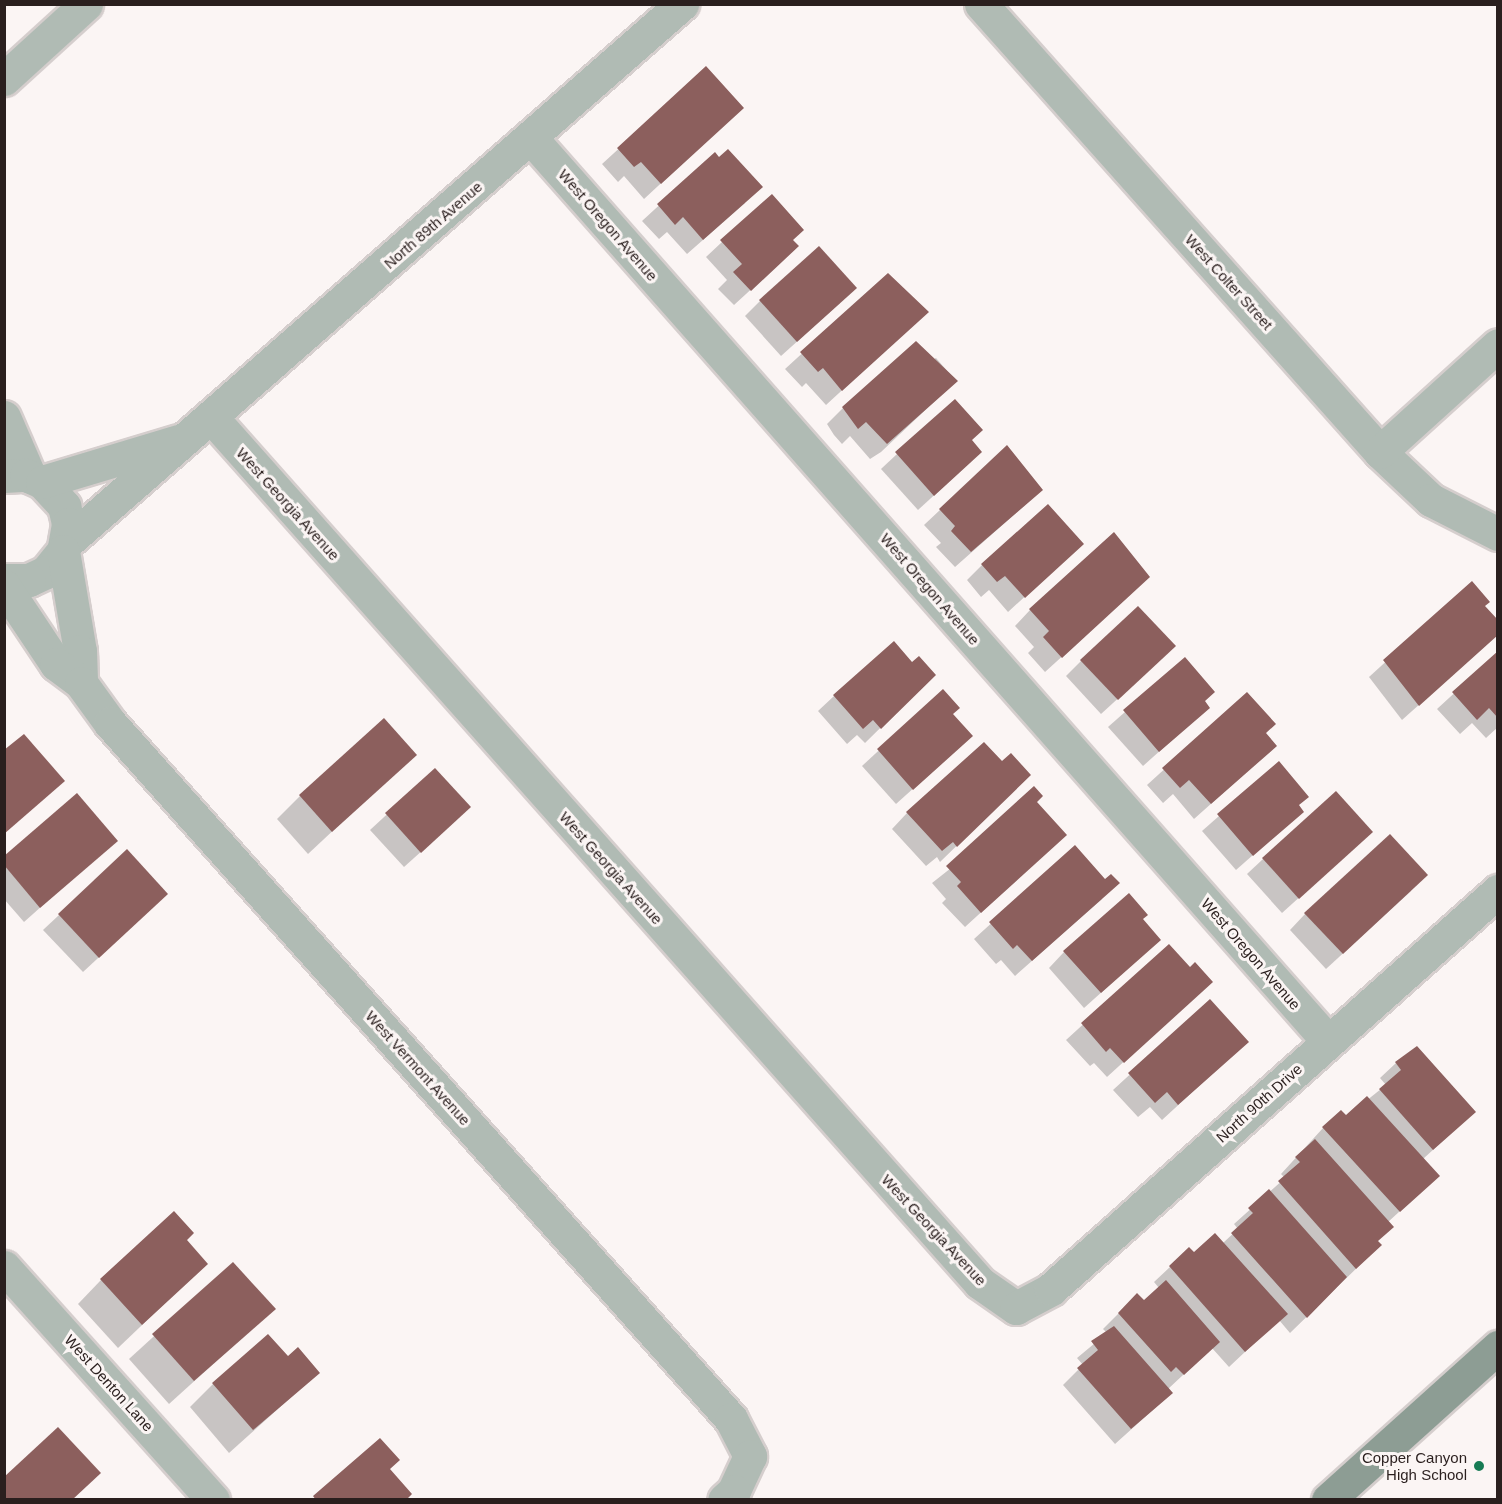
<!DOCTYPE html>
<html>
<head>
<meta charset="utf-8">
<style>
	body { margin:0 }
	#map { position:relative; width:1502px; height:1504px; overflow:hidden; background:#fbf5f4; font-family:Helvetica,sans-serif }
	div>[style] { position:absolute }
	.shadow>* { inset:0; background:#0003 }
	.building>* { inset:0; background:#8c5f5d }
	.roads { filter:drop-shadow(2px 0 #d5cecd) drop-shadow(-2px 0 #d5cecd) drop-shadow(0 2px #d5cecd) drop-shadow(0 -2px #d5cecd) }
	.street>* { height:33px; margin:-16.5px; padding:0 16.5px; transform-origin:16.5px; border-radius:16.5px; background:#b0bbb4 }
	.secondary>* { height:33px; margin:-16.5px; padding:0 16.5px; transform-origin:16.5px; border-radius:16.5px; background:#8d9d94 }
	.dots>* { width:16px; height:16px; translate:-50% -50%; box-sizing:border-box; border:3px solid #fbf5f4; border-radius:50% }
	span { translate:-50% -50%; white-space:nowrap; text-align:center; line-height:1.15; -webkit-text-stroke:6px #fbf5f4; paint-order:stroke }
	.street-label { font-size:15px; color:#2a1f1e }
	.poi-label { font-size:15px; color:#2a1f1e }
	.right { translate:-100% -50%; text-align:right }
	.frame { position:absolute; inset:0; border:6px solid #2a1f1e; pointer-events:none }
</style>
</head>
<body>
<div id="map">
	<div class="shadow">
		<div style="clip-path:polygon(706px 69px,726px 123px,644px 199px,624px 176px,618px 182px,602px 164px)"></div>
		<div style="clip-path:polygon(715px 154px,745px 203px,687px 254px,667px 232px,659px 239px,642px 221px)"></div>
		<div style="clip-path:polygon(771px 196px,792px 241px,781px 262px,734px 305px,718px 289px,727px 280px,706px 257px)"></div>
		<div style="clip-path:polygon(888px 275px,927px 312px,826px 405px,806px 383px,802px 387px,785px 369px)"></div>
		<div style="clip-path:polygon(760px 301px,840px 303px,781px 356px,745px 316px)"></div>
		<div style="clip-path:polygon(936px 358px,956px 381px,881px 452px,870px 459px,850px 436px,842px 444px,834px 435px,827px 424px,843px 408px)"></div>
		<div style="clip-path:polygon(970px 441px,965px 467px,918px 510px,881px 469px,897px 454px)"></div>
		<div style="clip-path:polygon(1007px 447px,1025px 505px,955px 567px,936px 547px,941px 543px,924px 525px)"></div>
		<div style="clip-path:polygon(1082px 544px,1008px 612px,989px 590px,981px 597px,967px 580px,982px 565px)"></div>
		<div style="clip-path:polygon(1472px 583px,1484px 607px,1487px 644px,1402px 720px,1369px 677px)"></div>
		<div style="clip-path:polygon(1132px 593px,1045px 672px,1028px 653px,1034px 647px,1015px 626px,1030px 610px)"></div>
		<div style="clip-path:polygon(1498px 653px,1498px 727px,1486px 738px,1472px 723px,1460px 734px,1437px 709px)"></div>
		<div style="clip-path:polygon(1185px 659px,1208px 708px,1143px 766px,1108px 727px)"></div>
		<div style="clip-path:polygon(1081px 661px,1158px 662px,1101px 714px,1066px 676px)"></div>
		<div style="clip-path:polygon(912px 664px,934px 675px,865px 743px,857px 735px,847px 744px,818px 711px,834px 696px)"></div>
		<div style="clip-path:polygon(943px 691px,951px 714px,955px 751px,896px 804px,862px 766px)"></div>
		<div style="clip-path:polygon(1247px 694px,1259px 761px,1194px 819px,1173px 794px,1163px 803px,1147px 785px)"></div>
		<div style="clip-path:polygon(415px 754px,308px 854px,277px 819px,300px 796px)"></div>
		<div style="clip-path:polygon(1279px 763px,1302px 812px,1236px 870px,1202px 831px)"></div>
		<div style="clip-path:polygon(435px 770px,453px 823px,404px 867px,370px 830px)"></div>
		<div style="clip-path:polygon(1013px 791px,940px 862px,937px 857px,926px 866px,892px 829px,907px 813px)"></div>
		<div style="clip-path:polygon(1035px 802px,1049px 850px,965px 927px,942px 903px,946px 899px,932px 883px)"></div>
		<div style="clip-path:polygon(116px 840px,24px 922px,4px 899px,4px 858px)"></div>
		<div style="clip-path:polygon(1075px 847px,1102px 899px,1015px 976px,1001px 960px,996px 964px,974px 939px)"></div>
		<div style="clip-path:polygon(1355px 847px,1282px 913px,1247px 874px,1263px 859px)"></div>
		<div style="clip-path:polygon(1411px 891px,1326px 969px,1290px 930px,1305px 914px)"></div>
		<div style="clip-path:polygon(151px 909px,83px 972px,43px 930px,59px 915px)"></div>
		<div style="clip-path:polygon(1142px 920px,1143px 955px,1084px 1008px,1049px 968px,1064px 952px)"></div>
		<div style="clip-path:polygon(1169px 946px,1190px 969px,1211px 982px,1107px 1077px,1094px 1063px,1090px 1066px,1066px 1040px)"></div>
		<div style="clip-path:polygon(1210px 1001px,1247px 1042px,1162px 1120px,1150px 1107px,1138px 1117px,1113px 1090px)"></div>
		<div style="clip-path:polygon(1396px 1063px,1458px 1127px,1423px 1159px,1422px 1191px,1388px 1222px,1364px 1261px,1290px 1333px,1279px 1320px,1229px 1367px,1212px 1348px,1168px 1389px,1171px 1393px,1155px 1408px,1115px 1444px,1063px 1385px,1083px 1365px,1077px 1358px,1107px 1333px,1103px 1329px,1137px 1295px,1144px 1302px,1159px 1288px,1154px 1282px,1170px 1267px,1223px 1243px,1238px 1229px,1234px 1224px,1285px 1178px,1281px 1174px,1323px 1128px,1346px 1117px,1386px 1085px,1380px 1078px)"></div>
		<div style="clip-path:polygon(206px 1264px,118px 1348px,78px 1304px,101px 1280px)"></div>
		<div style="clip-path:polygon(233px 1264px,274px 1309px,169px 1404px,129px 1359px)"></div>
		<div style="clip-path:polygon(288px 1359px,318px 1373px,229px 1453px,190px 1407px,213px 1384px)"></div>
	</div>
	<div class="building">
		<div style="clip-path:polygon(706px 66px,744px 108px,661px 184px,641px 162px,634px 167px,617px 148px)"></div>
		<div style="clip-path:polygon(728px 149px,763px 187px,703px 240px,683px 217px,675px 225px,657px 204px,715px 152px,719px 157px)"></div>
		<div style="clip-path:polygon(772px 194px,804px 230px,793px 240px,799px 246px,751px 291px,733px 272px,742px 264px,720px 240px)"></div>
		<div style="clip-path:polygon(819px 246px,857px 288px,797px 342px,759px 300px)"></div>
		<div style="clip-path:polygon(888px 273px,929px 312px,842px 391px,823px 368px,818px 372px,800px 352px)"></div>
		<div style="clip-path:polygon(916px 341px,958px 381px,887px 444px,866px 422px,858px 429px,842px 407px)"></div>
		<div style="clip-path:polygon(955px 399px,983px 430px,972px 440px,982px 452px,934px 496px,895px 452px)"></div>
		<div style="clip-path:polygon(1007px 445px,1043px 490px,971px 552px,951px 531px,955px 526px,939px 509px)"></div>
		<div style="clip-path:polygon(1048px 504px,1084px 544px,1025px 598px,1005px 576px,997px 582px,981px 564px)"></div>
		<div style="clip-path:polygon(1114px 532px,1150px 577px,1062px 658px,1043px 637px,1049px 631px,1029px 609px)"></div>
		<div style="clip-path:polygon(1472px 581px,1490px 602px,1485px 606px,1498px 620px,1498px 635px,1419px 706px,1383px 660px)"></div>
		<div style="clip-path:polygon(1138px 606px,1176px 646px,1118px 700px,1080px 660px)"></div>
		<div style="clip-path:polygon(894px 641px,912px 662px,919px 656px,936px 675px,881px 729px,873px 720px,863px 729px,833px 695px)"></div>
		<div style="clip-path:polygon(1498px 651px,1498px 718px,1489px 708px,1477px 720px,1452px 692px)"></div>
		<div style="clip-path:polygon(1185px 657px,1215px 692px,1205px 701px,1210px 708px,1159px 752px,1123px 710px)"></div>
		<div style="clip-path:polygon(943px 689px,960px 708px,953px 714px,973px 736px,913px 790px,877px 749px)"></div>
		<div style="clip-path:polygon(1247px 692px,1276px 724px,1266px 733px,1277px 746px,1211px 804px,1189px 780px,1180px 788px,1162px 768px)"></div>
		<div style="clip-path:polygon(384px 718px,417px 755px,332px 832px,299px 795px)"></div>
		<div style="clip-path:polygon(24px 734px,65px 781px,4px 834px,4px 750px)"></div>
		<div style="clip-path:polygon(984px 742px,1002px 761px,1011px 753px,1031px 775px,957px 847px,953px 842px,942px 851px,906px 812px)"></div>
		<div style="clip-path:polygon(1279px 761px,1309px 797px,1299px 805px,1304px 812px,1253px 856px,1217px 814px)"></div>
		<div style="clip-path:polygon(435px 768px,471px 807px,421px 853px,385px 813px)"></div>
		<div style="clip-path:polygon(1034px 786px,1043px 796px,1037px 802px,1067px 835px,981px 913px,957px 886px,961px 882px,946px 866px)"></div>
		<div style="clip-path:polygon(1336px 791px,1373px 832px,1299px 899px,1262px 858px)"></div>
		<div style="clip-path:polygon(77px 793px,118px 841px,40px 908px,4px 865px,4px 856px)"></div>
		<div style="clip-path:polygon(1390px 834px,1428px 875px,1343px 954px,1304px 913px)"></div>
		<div style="clip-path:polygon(1075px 845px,1105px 879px,1111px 874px,1120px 883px,1032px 961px,1017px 945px,1013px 949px,989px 922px)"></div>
		<div style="clip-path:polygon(127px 849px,168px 894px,99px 958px,58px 914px)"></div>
		<div style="clip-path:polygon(1129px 893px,1148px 915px,1143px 919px,1161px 940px,1101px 993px,1063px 951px)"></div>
		<div style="clip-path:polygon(1169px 944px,1190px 967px,1195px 962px,1213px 982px,1124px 1063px,1110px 1048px,1106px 1052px,1081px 1023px)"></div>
		<div style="clip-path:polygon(1210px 999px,1249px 1042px,1178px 1105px,1167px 1092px,1155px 1103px,1128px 1073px)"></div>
		<div style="clip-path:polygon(1417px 1046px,1476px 1112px,1433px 1150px,1379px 1089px,1401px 1070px,1395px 1062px)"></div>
		<div style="clip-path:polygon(1367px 1096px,1440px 1176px,1400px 1212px,1322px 1127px,1341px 1110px,1346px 1115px)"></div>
		<div style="clip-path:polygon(1315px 1139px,1394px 1227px,1378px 1241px,1382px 1245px,1356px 1269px,1278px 1181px,1300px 1162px,1295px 1157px)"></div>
		<div style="clip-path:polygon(1269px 1189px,1347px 1277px,1307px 1318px,1231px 1233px,1253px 1213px,1248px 1208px)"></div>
		<div style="clip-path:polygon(174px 1211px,194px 1233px,187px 1240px,208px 1264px,142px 1325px,100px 1279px)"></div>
		<div style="clip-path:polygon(1215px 1233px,1288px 1314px,1245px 1352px,1169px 1266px,1189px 1247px,1194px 1252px)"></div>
		<div style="clip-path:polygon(233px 1262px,276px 1309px,194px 1381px,152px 1334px)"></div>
		<div style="clip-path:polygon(1166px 1280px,1220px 1342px,1184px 1375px,1176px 1367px,1171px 1372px,1118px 1313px,1137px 1293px,1144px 1300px)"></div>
		<div style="clip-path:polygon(1114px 1326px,1173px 1393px,1131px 1429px,1077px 1368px,1098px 1350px,1091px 1341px)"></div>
		<div style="clip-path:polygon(268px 1334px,288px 1356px,298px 1347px,320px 1373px,253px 1430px,212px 1383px)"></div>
		<div style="clip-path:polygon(58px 1427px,101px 1473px,72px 1500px,4px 1500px,4px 1477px)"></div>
		<div style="clip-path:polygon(380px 1438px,400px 1460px,390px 1469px,412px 1494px,406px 1500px,316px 1500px,313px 1496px)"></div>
	</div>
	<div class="roads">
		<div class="street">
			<div style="left:981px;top:4px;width:600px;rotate:48.31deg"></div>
			<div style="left:1380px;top:452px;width:70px;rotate:43.3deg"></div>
			<div style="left:1431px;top:500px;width:75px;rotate:26.9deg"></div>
			<div style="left:4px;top:79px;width:111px;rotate:-42.4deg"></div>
			<div style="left:531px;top:138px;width:1204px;rotate:48.57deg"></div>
			<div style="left:4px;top:417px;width:65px;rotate:66.6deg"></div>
			<div style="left:213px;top:419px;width:1155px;rotate:48.4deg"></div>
			<div style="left:980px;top:1283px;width:44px;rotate:34.8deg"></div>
			<div style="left:1016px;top:1308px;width:40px;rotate:-28deg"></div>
			<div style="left:1051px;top:1289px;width:599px;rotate:-41.68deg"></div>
			<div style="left:1380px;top:452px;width:159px;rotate:-42.2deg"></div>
			<div style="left:4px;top:476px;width:22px;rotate:-3deg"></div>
			<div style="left:26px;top:475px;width:17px;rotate:24deg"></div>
			<div style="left:42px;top:482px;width:33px;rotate:47deg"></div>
			<div style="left:64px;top:506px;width:18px;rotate:77deg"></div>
			<div style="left:68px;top:524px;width:27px;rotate:100deg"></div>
			<div style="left:63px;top:551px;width:27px;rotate:129deg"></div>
			<div style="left:46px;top:572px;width:19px;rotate:155deg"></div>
			<div style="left:29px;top:580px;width:25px;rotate:180deg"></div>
			<div style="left:42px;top:482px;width:143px;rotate:-16.7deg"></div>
			<div style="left:66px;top:543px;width:819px;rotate:-41.19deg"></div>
			<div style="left:63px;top:551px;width:101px;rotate:80.4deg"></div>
			<div style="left:80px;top:651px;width:32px;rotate:88deg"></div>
			<div style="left:4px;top:586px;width:94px;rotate:56.3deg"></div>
			<div style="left:56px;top:664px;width:31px;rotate:37deg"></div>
			<div style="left:81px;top:683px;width:49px;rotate:54.1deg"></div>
			<div style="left:110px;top:723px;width:933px;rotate:48.26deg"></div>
			<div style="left:731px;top:1419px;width:42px;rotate:62.8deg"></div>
			<div style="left:750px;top:1456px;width:38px;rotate:115deg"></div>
			<div style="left:734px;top:1491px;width:13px;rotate:138deg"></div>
			<div style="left:4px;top:1267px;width:313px;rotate:48.1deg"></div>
		</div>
		<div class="secondary">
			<div style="left:1328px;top:1500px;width:229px;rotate:-42deg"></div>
		</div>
	</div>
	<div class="dots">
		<div style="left:1479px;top:1466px;background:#177b54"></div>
	</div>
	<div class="street-label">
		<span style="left:433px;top:225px;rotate:-41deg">North 89th Avenue</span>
		<span style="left:608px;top:225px;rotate:49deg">West Oregon Avenue</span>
		<span style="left:1229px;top:282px;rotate:48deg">West Colter Street</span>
		<span style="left:288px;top:504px;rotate:48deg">West Georgia Avenue</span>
		<span style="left:930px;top:589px;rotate:49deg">West Oregon Avenue</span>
		<span style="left:611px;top:868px;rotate:48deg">West Georgia Avenue</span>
		<span style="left:1251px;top:954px;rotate:49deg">West Oregon Avenue</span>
		<span style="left:418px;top:1068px;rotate:48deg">West Vermont Avenue</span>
		<span style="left:1259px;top:1103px;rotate:-42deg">North 90th Drive</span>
		<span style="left:934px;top:1230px;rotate:47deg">West Georgia Avenue</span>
		<span style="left:109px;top:1383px;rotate:48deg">West Denton Lane</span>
	</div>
	<div class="poi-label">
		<span class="right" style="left:1467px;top:1466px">Copper Canyon<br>High School</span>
	</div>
	<div class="frame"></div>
</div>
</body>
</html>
